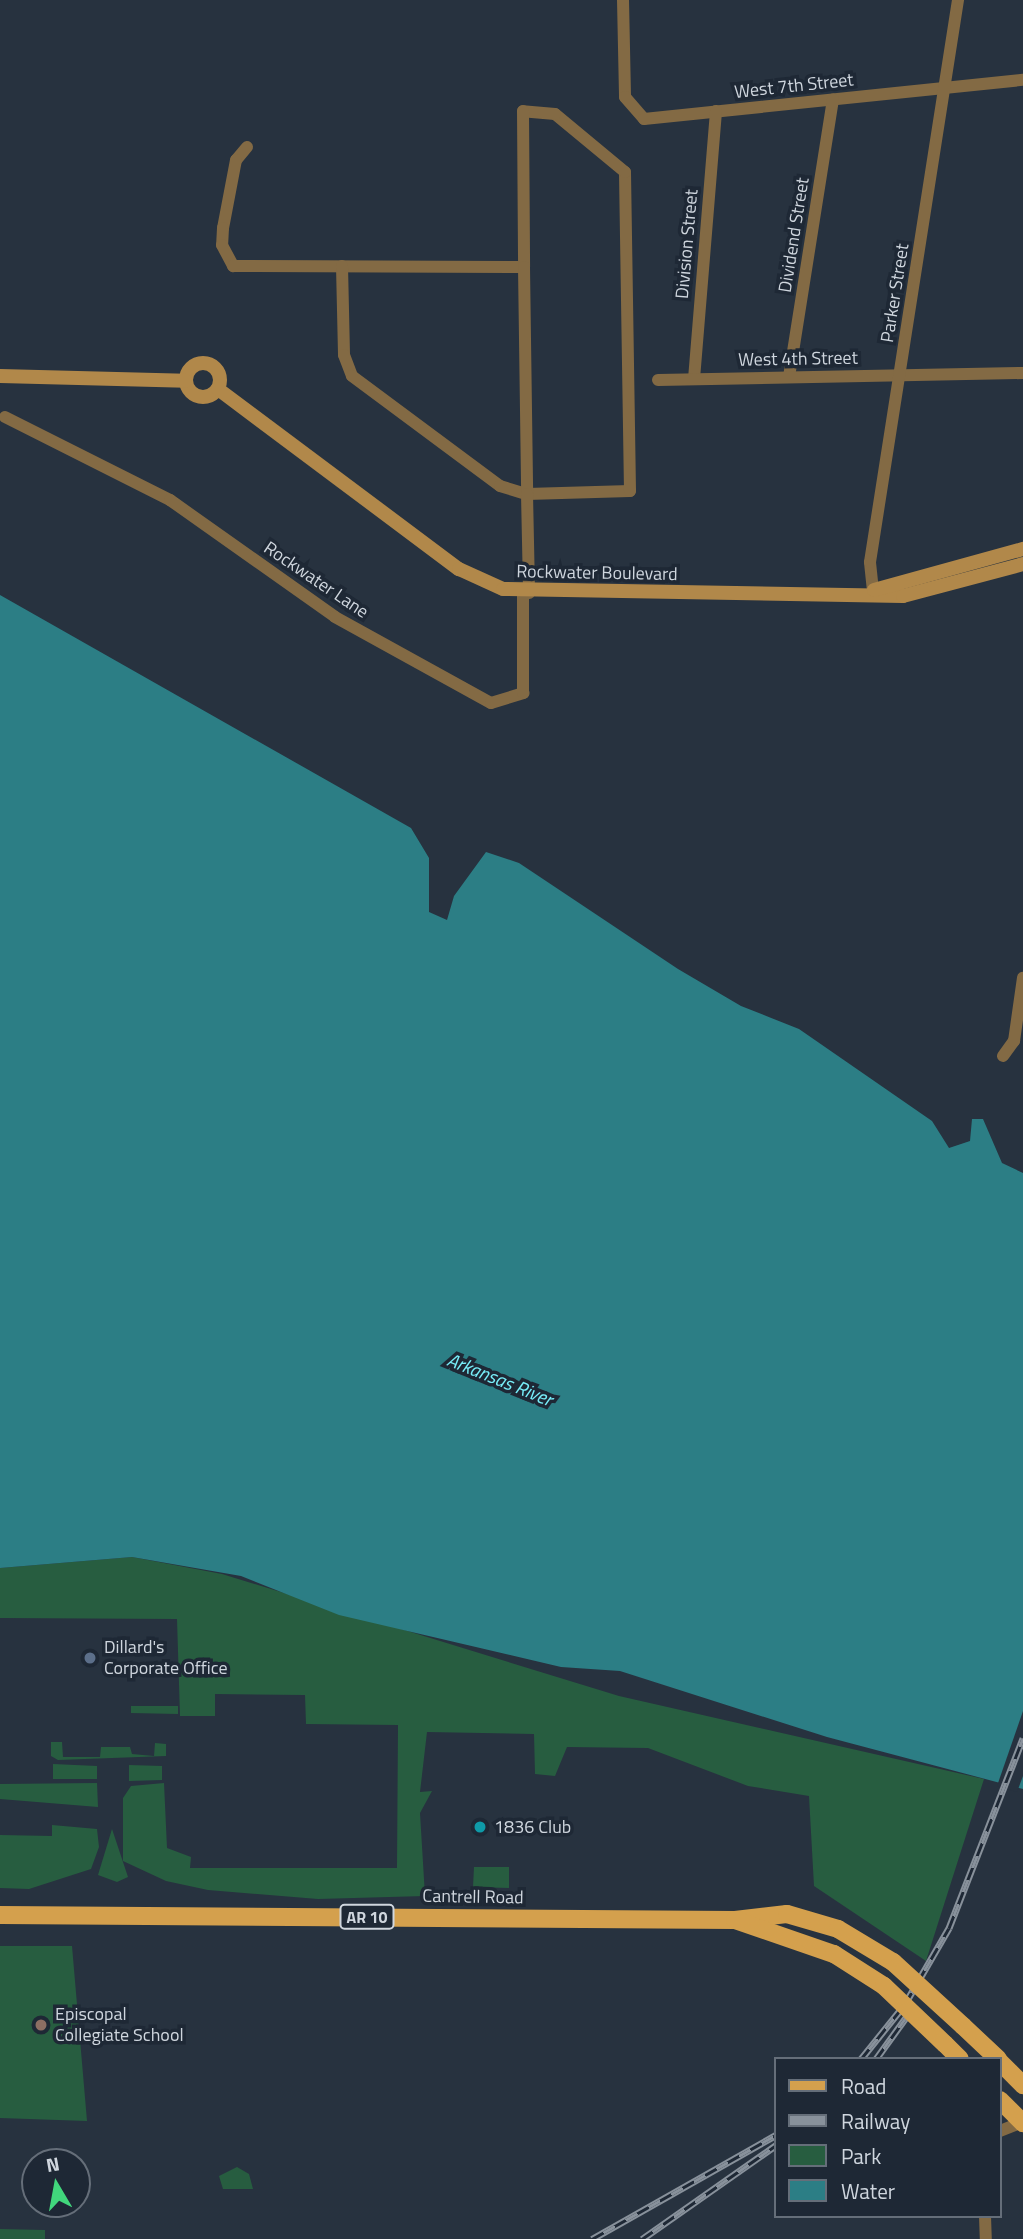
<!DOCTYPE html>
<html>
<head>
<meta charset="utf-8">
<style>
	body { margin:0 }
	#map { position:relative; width:1023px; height:2239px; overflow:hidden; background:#27323f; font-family:"Titillium Web",sans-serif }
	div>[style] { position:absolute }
	.green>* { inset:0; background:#275d40 }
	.water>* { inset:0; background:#2c7e85 }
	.pier>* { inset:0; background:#27323f }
	.street>* { height:12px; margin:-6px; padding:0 6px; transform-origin:6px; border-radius:6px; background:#836a44 }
	.secondary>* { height:14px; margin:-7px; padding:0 7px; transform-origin:7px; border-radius:7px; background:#b1884a }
	.secondary>.ring { margin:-7px; padding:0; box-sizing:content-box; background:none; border:14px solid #b1884a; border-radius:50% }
	.primary>* { height:18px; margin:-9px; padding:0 9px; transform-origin:9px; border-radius:9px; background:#d4a04d }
	.rail>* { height:7px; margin-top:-3.5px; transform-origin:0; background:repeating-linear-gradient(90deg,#1e2835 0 13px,#88919b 0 26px); box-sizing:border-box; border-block:2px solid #88919b }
	.primary-bridge>* { height:18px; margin:-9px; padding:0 9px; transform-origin:9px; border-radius:9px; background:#d4a04d }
	.dots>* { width:19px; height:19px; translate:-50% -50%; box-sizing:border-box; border:4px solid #1e2835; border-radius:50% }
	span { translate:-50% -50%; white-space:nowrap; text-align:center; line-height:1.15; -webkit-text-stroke:7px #1e2835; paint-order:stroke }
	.shield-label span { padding:2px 5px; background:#1e2835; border:2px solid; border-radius:5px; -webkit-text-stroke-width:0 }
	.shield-label { font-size:16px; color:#cfd6de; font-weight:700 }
	.street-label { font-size:18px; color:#cfd6de }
	.poi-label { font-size:18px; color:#cfd6de }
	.left { translate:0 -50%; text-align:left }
	.water-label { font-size:19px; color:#78effa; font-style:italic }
	.legend { position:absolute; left:774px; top:2057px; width:228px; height:161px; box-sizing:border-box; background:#1e2835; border:2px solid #656e79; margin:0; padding:9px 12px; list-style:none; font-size:21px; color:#cfd6de }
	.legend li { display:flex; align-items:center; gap:14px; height:35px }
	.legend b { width:35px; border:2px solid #656e79 }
	.north { position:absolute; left:21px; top:2148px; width:70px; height:70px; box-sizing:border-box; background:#1e2835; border:2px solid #656e79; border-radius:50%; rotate:350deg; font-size:19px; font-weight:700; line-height:28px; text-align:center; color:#cfd6de }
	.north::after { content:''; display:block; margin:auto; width:24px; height:32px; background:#41d77c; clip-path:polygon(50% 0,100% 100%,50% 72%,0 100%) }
</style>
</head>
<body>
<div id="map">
	<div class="green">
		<div style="clip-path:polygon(132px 1557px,222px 1574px,619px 1696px,984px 1779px,926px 1961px,814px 1886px,809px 1796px,748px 1786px,648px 1748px,567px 1747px,555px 1776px,535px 1774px,534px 1734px,427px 1732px,420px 1792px,432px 1791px,420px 1813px,425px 1896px,318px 1899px,208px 1890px,166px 1881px,123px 1861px,123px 1798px,131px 1786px,164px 1783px,167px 1848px,191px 1857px,190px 1868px,397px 1868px,398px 1725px,306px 1724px,305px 1695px,215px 1694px,215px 1716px,180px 1716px,177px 1619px,0 1618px,0 1568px)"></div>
		<div style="clip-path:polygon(131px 1706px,178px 1706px,178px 1714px,131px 1713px)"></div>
		<div style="clip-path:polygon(51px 1742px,62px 1742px,63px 1757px,100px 1757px,101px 1747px,130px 1747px,132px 1754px,154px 1756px,155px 1743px,166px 1744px,166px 1756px,58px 1760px,51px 1756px)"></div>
		<div style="clip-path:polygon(53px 1764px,97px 1766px,97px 1779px,53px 1779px)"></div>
		<div style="clip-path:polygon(129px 1765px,162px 1766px,162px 1780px,129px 1781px)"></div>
		<div style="clip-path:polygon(97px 1783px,98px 1807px,0 1799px,0 1784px)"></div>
		<div style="clip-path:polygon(52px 1825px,97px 1829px,99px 1847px,91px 1869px,29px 1889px,0 1888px,0 1835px,52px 1836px)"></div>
		<div style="clip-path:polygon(112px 1829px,128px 1877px,117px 1882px,98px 1875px)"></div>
		<div style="clip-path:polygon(474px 1867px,509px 1867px,509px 1888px,473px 1887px)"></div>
		<div style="clip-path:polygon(0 1946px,72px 1946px,87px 2121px,0 2118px)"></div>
		<div style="clip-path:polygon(237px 2167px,249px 2174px,253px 2189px,223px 2189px,219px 2176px)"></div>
		<div style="clip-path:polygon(0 2229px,45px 2230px,45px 2239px,0 2239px)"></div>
	</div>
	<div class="water">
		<div style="clip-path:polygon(0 595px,411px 828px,429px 858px,429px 912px,447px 920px,454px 896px,486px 852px,519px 863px,678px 969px,741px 1006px,799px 1029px,932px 1121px,949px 1148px,970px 1141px,972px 1119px,983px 1119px,1002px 1163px,1023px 1173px,1023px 1789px,827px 1737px,620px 1671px,561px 1667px,339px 1615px,241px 1576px,132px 1557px,0 1568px)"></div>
	</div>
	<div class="pier">
		<div style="clip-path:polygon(1023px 1711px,1023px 1776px,1017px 1792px,997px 1786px)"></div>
	</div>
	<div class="street">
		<div style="left:623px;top:0;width:97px;rotate:88.8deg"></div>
		<div style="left:625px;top:97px;width:29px;rotate:49deg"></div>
		<div style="left:644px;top:119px;width:381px;rotate:-5.9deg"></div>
		<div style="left:247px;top:147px;width:17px;rotate:130deg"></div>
		<div style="left:236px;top:160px;width:69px;rotate:100.8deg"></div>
		<div style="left:223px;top:228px;width:17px;rotate:93deg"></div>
		<div style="left:222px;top:245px;width:24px;rotate:62deg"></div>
		<div style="left:233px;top:266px;width:291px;rotate:0.2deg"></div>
		<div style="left:342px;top:266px;width:89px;rotate:88.7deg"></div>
		<div style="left:344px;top:355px;width:22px;rotate:69deg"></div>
		<div style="left:352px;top:376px;width:184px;rotate:36.6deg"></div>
		<div style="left:500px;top:486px;width:28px;rotate:17deg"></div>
		<div style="left:527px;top:494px;width:103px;rotate:-1.7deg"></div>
		<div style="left:630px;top:491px;width:319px;rotate:-90.9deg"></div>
		<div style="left:625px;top:172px;width:91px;rotate:-140.4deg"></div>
		<div style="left:555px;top:114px;width:32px;rotate:-175deg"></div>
		<div style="left:523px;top:111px;width:156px;rotate:89.6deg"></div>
		<div style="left:524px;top:267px;width:227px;rotate:89.2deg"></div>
		<div style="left:527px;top:494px;width:99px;rotate:88.8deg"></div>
		<div style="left:789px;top:377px;width:281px;rotate:-81deg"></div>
		<div style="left:694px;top:379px;width:269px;rotate:-85.3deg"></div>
		<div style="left:658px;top:380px;width:365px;rotate:-1.1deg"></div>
		<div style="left:5px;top:417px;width:185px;rotate:26.7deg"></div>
		<div style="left:170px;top:500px;width:202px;rotate:35.3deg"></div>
		<div style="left:335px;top:617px;width:178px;rotate:28.9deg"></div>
		<div style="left:491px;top:703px;width:34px;rotate:-17deg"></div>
		<div style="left:523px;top:693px;width:100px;rotate:-90deg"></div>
		<div style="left:873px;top:591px;width:29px;rotate:-96deg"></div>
		<div style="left:870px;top:562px;width:569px;rotate:-81.1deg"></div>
		<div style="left:1003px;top:1056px;width:19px;rotate:-54deg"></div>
		<div style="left:1014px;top:1041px;width:64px;rotate:-81.9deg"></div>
		<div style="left:1000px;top:2131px;width:24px;rotate:-22deg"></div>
		<div style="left:985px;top:2216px;width:23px;rotate:88deg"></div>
	</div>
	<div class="secondary">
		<div class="ring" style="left:186px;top:363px;width:20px;height:20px"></div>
		<div style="left:0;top:376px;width:185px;rotate:1.5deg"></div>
		<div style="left:218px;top:389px;width:301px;rotate:36.8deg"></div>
		<div style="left:459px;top:569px;width:48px;rotate:24.4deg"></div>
		<div style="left:503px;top:589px;width:400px;rotate:1deg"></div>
		<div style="left:903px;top:596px;width:124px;rotate:-14.9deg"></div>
		<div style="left:874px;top:590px;width:155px;rotate:-15.4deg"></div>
	</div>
	<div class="primary">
		<div style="left:0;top:1915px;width:735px;rotate:0.39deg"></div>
		<div style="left:735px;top:1920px;width:52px;rotate:-6.6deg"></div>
		<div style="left:787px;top:1914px;width:53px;rotate:16.4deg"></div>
		<div style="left:838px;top:1929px;width:64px;rotate:31deg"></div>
		<div style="left:735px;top:1920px;width:105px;rotate:19deg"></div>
		<div style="left:834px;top:1954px;width:59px;rotate:32.6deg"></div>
		<div style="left:963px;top:2026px;width:48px;rotate:43.3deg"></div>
		<div style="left:945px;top:2044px;width:21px;rotate:45deg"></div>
		<div style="left:1000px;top:2062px;width:33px;rotate:45deg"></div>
		<div style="left:1000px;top:2100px;width:33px;rotate:45deg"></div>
	</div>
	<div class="rail">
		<div style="left:861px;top:2059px;width:70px;rotate:-51.3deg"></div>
		<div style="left:905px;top:2004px;width:88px;rotate:-59.9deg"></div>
		<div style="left:949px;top:1928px;width:204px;rotate:-68.7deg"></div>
		<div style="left:876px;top:2059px;width:67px;rotate:-54.2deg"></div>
		<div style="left:592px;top:2239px;width:211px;rotate:-29.5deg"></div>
		<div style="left:642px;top:2239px;width:164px;rotate:-35deg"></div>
	</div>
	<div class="primary-bridge">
		<div style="left:893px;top:1962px;width:95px;rotate:42.4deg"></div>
		<div style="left:884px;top:1986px;width:84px;rotate:43.6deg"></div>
	</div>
	<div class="dots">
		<div style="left:90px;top:1658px;background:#5c6f8a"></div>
		<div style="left:480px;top:1827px;background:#0f9aa8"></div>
		<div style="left:41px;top:2025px;background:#8d6e63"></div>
	</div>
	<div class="shield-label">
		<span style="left:367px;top:1917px">AR 10</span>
	</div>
	<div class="street-label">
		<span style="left:794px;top:86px;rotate:-6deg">West 7th Street</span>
		<span style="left:794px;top:235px;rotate:-81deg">Dividend Street</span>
		<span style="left:687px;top:244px;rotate:-85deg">Division Street</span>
		<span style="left:895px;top:293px;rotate:-81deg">Parker Street</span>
		<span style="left:798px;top:359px;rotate:-1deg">West 4th Street</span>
		<span style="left:597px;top:573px;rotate:1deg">Rockwater Boulevard</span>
		<span style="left:316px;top:580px;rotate:34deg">Rockwater Lane</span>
		<span style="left:473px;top:1897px;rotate:1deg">Cantrell Road</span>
	</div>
	<div class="poi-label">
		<span class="left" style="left:104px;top:1658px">Dillard's<br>Corporate Office</span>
		<span class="left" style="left:494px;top:1827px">1836 Club</span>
		<span class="left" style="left:55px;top:2025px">Episcopal<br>Collegiate School</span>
	</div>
	<div class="water-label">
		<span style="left:500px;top:1379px;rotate:22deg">Arkansas River</span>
	</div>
	<ul class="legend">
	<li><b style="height:9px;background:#d4a04d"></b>Road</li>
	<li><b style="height:9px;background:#88919b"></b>Railway</li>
	<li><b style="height:19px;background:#275d40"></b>Park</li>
	<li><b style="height:19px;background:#2c7e85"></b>Water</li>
	</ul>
	<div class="north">N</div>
</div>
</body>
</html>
